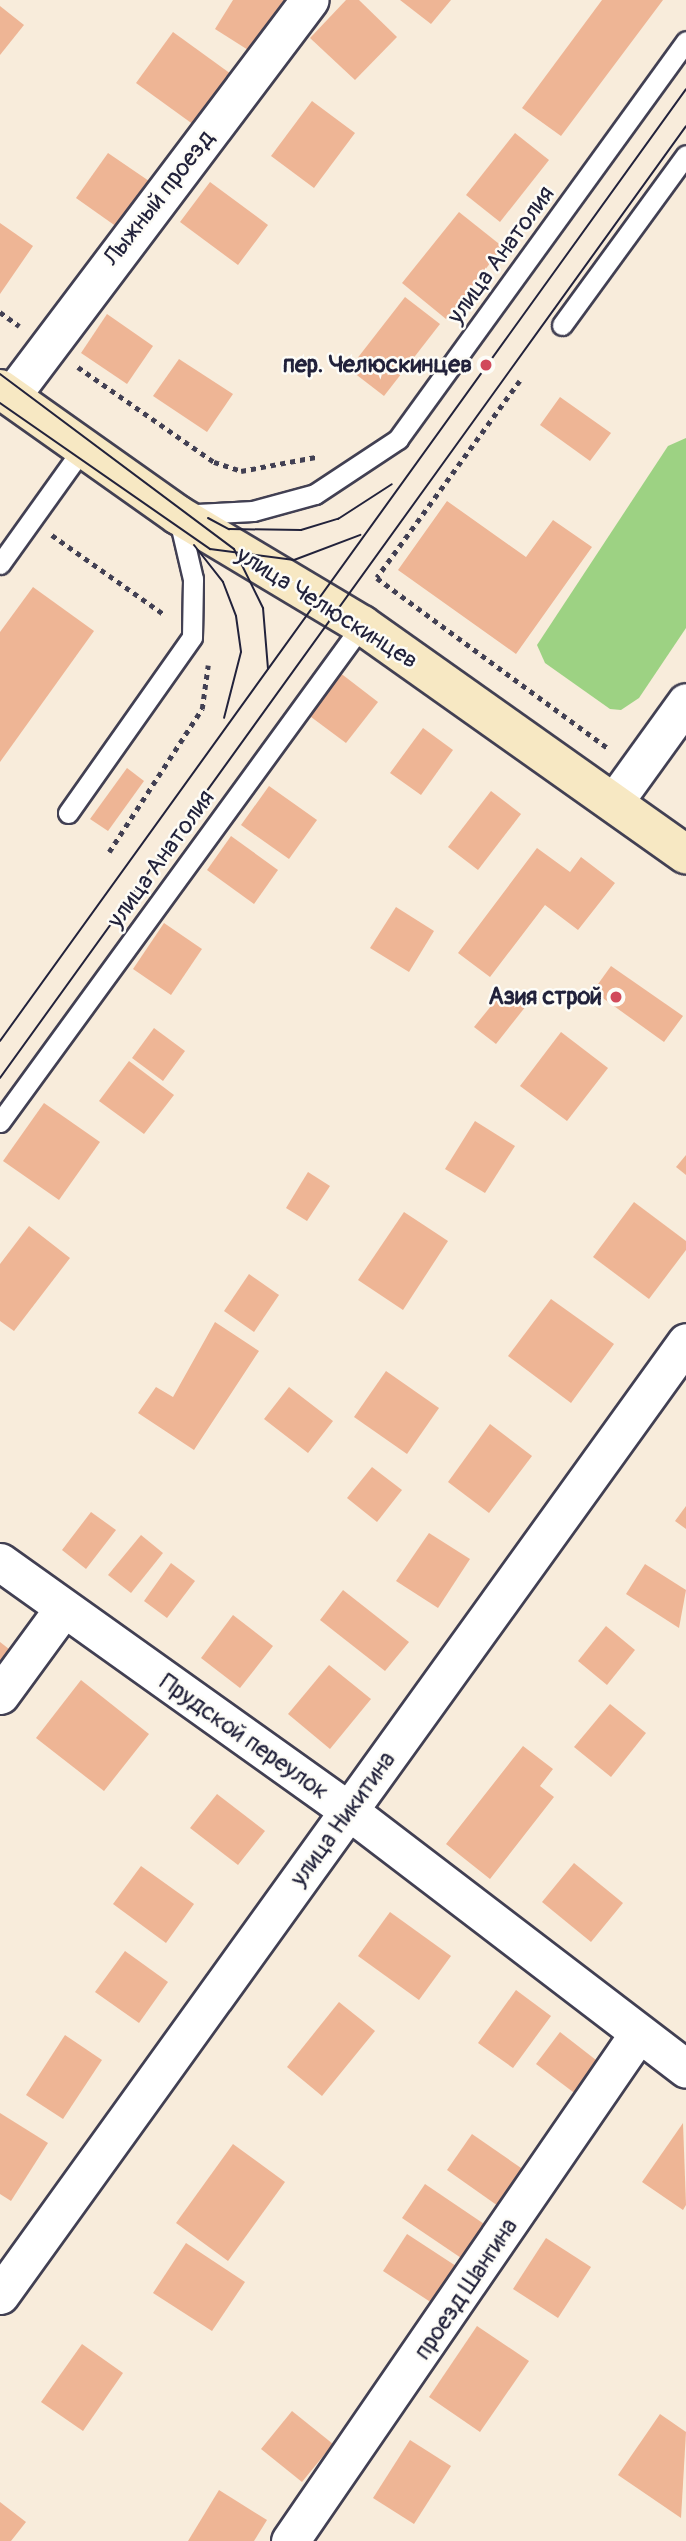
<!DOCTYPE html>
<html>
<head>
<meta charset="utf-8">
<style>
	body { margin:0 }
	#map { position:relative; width:686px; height:2541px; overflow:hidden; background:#f8ecdb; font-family:Pangolin,sans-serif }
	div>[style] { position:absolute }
	.green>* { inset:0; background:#9dd283 }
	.building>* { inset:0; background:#eeb595 }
	.path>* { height:4.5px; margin-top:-2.25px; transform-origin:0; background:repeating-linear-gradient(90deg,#424053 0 5px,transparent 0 10px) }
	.roads { filter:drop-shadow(2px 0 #424053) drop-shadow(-2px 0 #424053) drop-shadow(0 2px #424053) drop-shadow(0 -2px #424053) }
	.lane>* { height:19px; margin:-9.5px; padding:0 9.5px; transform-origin:9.5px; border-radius:9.5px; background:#fff }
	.street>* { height:37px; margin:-18.5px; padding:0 18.5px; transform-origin:18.5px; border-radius:18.5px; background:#fff }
	.secondary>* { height:38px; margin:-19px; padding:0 19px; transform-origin:19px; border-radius:19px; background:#f7e8c3 }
	.tram>* { height:2px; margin:-1px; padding:0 1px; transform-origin:1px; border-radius:1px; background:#22223b }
	.dots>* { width:19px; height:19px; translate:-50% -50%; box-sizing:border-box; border:4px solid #fdfcf7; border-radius:50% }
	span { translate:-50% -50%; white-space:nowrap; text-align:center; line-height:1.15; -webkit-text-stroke:5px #fdfcf7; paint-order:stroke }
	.street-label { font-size:24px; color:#22223b }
	.poi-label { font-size:24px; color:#22223b; font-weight:700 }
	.right { translate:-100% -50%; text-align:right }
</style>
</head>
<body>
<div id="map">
	<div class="green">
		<div style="clip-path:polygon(686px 438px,686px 628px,639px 698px,621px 710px,610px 709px,545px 663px,537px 645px,668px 446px)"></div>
	</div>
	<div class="building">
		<div style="clip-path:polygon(233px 0,295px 0,259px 57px,215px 29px)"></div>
		<div style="clip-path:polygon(346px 0,359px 0,397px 37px,355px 80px,310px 38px)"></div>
		<div style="clip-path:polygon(400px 0,451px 0,431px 24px)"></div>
		<div style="clip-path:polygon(602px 0,663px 0,561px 136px,522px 108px)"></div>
		<div style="clip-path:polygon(0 6px,24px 25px,0 55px)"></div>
		<div style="clip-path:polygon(173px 32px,231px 74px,194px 125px,136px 83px)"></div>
		<div style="clip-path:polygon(312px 101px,355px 133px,314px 188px,271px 156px)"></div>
		<div style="clip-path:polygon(515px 133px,549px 160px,500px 222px,466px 195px)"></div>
		<div style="clip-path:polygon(108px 153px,149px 181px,117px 227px,76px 198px)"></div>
		<div style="clip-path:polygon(210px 182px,268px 225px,238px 265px,180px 222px)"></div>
		<div style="clip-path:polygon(459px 212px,503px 247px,446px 319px,402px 283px)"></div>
		<div style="clip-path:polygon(0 223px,33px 246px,0 294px)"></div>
		<div style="clip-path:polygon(405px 297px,440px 324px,384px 396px,349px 369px)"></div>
		<div style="clip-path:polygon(107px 314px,153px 346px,127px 384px,81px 353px)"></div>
		<div style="clip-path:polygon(179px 359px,233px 394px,207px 432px,153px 396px)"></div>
		<div style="clip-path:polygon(560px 397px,611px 433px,590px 461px,540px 425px)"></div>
		<div style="clip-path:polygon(447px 501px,526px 557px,553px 520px,592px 547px,516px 654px,398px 570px)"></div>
		<div style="clip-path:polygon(33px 587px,94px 631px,0 762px,0 632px)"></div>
		<div style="clip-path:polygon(339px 672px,378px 702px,346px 743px,307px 714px)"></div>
		<div style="clip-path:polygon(423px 728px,453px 750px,421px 795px,390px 773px)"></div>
		<div style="clip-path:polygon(127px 768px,144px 781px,108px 831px,90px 819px)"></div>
		<div style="clip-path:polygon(269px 786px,317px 820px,289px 859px,241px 825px)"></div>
		<div style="clip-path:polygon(491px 791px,521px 814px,478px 870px,448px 847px)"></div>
		<div style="clip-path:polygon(231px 836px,278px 870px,254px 904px,207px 870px)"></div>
		<div style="clip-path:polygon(537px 848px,570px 872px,581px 857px,615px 883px,578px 930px,545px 905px,490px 977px,458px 953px)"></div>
		<div style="clip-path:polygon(396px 907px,434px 931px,409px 972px,370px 948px)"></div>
		<div style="clip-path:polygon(164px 923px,202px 949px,171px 995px,133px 969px)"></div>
		<div style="clip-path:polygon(611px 966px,683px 1016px,664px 1042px,593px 991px)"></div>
		<div style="clip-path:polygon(504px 990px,526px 1006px,496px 1044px,474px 1027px)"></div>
		<div style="clip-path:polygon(154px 1028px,185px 1051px,163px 1081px,132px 1058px)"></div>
		<div style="clip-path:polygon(561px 1032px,608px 1068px,567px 1121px,520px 1086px)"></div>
		<div style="clip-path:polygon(129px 1061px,174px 1095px,144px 1134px,99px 1101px)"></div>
		<div style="clip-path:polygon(44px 1103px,100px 1142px,59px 1200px,3px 1161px)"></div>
		<div style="clip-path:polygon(475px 1121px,515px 1146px,485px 1193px,445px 1169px)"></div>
		<div style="clip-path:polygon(686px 1155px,686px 1175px,676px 1167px)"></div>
		<div style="clip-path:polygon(308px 1172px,330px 1186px,307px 1221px,286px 1208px)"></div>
		<div style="clip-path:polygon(634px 1202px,686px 1241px,686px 1250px,649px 1299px,593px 1257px)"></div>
		<div style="clip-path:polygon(404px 1212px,448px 1241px,403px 1310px,358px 1280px)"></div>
		<div style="clip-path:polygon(29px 1226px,70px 1258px,14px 1331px,0 1321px,0 1264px)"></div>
		<div style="clip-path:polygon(249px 1274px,279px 1295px,254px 1332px,224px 1311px)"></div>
		<div style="clip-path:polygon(551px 1299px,614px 1344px,571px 1403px,508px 1356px)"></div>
		<div style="clip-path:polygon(215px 1322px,259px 1351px,194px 1450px,138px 1413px,156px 1387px,173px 1397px)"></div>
		<div style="clip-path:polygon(386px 1371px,439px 1408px,407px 1454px,354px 1417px)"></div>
		<div style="clip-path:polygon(289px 1387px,333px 1421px,308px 1453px,264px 1419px)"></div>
		<div style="clip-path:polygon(490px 1424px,532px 1456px,489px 1513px,448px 1482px)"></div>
		<div style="clip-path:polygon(372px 1467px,402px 1490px,377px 1522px,347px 1498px)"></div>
		<div style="clip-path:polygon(686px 1506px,686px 1529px,675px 1521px)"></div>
		<div style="clip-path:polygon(91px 1512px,116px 1530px,86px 1569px,62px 1550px)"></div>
		<div style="clip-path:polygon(429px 1533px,470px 1559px,438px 1608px,396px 1581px)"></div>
		<div style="clip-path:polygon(141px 1535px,163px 1553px,131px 1593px,108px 1575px)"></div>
		<div style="clip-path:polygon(171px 1563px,195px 1581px,167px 1618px,144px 1601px)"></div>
		<div style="clip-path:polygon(645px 1564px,686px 1590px,679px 1628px,626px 1594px)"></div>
		<div style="clip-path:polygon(343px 1590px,409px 1642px,385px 1671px,320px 1620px)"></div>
		<div style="clip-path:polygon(233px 1615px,273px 1646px,240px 1688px,201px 1658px)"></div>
		<div style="clip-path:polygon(606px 1626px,635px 1650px,607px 1685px,578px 1661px)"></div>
		<div style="clip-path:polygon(0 1642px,9px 1649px,0 1662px)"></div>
		<div style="clip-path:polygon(329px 1665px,371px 1699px,330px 1749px,288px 1714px)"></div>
		<div style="clip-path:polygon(81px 1680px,149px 1734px,104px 1791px,36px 1738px)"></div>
		<div style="clip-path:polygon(610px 1704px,646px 1733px,611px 1777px,574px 1747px)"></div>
		<div style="clip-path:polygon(523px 1746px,553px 1769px,540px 1786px,554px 1797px,490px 1879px,446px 1844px)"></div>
		<div style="clip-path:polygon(217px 1794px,265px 1831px,238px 1865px,190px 1828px)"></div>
		<div style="clip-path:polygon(574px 1863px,623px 1903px,591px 1942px,542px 1902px)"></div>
		<div style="clip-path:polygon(141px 1866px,194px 1904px,166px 1943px,113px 1904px)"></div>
		<div style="clip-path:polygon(390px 1912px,451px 1956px,419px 2000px,358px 1956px)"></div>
		<div style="clip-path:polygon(125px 1951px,168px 1982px,139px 2023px,95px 1992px)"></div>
		<div style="clip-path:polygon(516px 1990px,551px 2016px,513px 2068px,478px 2043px)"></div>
		<div style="clip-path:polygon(339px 2002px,375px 2031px,322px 2096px,287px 2067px)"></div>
		<div style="clip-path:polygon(560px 2032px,605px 2067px,581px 2098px,536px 2064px)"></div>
		<div style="clip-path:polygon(65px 2035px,102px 2060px,63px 2119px,26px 2095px)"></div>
		<div style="clip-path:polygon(0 2113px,48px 2143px,11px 2201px,0 2194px)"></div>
		<div style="clip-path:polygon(683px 2123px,686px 2205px,683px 2210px,642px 2182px)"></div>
		<div style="clip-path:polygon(472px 2134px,534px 2177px,508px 2213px,447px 2170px)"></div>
		<div style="clip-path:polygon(233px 2144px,285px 2182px,228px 2261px,176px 2223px)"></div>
		<div style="clip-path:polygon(425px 2184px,493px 2230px,470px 2264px,402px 2218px)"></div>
		<div style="clip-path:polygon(407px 2234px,456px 2266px,432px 2303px,383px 2271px)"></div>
		<div style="clip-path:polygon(546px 2238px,591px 2267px,558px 2318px,513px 2289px)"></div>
		<div style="clip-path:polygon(186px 2243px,245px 2282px,212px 2331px,153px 2293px)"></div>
		<div style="clip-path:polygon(477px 2326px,529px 2361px,480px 2432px,429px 2397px)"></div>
		<div style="clip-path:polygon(82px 2344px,123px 2373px,83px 2431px,41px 2402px)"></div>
		<div style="clip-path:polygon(292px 2411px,333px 2444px,302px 2482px,261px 2449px)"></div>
		<div style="clip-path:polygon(660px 2414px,686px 2432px,681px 2518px,618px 2475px)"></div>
		<div style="clip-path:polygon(410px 2440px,451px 2466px,414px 2524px,373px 2498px)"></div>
		<div style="clip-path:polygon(219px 2490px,267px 2520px,254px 2541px,188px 2541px)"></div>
		<div style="clip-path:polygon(0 2502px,26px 2522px,11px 2541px,0 2541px)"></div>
	</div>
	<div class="path">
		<div style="left:0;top:312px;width:24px;rotate:36deg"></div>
		<div style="left:78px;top:367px;width:166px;rotate:34.9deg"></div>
		<div style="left:214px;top:462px;width:28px;rotate:18deg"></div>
		<div style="left:241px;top:471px;width:76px;rotate:-10.6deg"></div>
		<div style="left:520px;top:381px;width:243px;rotate:126deg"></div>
		<div style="left:377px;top:578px;width:288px;rotate:36.4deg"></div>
		<div style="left:52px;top:535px;width:138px;rotate:35.3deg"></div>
		<div style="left:109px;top:852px;width:171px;rotate:-57deg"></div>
		<div style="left:202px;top:709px;width:44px;rotate:-82.2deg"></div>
	</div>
	<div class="roads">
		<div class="lane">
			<div style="left:562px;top:325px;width:210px;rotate:-53.9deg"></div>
			<div style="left:0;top:564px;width:143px;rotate:-54.4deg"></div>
			<div style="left:68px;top:813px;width:215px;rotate:-54.8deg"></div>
			<div style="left:192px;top:637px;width:58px;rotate:-89deg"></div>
			<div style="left:193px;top:579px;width:66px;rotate:-103.2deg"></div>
			<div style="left:178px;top:515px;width:75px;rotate:-3.1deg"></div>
			<div style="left:253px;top:511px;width:64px;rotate:-15.3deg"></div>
			<div style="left:315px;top:494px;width:100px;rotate:-33.5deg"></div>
			<div style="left:398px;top:439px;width:491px;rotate:-54.1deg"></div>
			<div style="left:0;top:1122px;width:615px;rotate:-53.93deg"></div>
		</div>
		<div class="street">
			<div style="left:11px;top:396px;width:496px;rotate:-53deg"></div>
			<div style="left:614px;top:802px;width:123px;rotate:-54.2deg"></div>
			<div style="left:0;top:1562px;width:429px;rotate:35.5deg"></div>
			<div style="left:349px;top:1811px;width:424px;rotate:37.4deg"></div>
			<div style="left:0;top:1695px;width:107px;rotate:-53.8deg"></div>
			<div style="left:0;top:2295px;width:1174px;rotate:-54.25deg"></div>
			<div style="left:290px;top:2541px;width:615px;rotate:-55.53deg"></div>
		</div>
		<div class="secondary">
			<div style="left:0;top:389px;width:218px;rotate:35.3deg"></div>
			<div style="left:178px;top:515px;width:214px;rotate:30.9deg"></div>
			<div style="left:362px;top:625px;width:397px;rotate:35.3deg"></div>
		</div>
	</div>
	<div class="tram">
		<div style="left:0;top:374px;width:292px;rotate:36.8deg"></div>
		<div style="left:234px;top:549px;width:66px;rotate:63.8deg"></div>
		<div style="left:263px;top:608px;width:61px;rotate:85.3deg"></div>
		<div style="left:0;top:403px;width:256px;rotate:34.8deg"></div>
		<div style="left:210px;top:549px;width:85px;rotate:7.5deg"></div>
		<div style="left:294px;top:560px;width:71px;rotate:-20.7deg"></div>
		<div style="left:208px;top:518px;width:24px;rotate:28deg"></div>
		<div style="left:229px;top:529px;width:72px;rotate:0.8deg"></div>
		<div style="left:301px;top:530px;width:39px;rotate:-17deg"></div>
		<div style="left:338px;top:519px;width:64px;rotate:-32.9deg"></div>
		<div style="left:194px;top:545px;width:47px;rotate:51.9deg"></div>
		<div style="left:223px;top:582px;width:36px;rotate:69deg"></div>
		<div style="left:236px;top:616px;width:36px;rotate:82deg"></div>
		<div style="left:241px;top:652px;width:68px;rotate:104.4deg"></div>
		<div style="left:0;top:1041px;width:1173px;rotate:-54.22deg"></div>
		<div style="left:0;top:1078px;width:1173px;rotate:-54.22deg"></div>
	</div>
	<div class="dots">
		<div style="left:486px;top:365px;background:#d1495b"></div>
		<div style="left:616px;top:997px;background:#d1495b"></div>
	</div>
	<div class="street-label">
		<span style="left:159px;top:198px;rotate:-52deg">Лыжный проезд</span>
		<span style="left:501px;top:255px;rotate:-54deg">улица Анатолия</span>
		<span style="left:327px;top:608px;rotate:32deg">улица Челюскинцев</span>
		<span style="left:161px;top:859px;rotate:-54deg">улица Анатолия</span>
		<span style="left:244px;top:1737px;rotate:35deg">Прудской переулок</span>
		<span style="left:343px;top:1819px;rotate:-54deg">улица Никитина</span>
		<span style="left:466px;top:2289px;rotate:-56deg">проезд Шангина</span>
	</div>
	<div class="poi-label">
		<span class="right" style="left:472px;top:365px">пер. Челюскинцев</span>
		<span class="right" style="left:602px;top:997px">Азия строй</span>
	</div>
</div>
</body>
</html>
